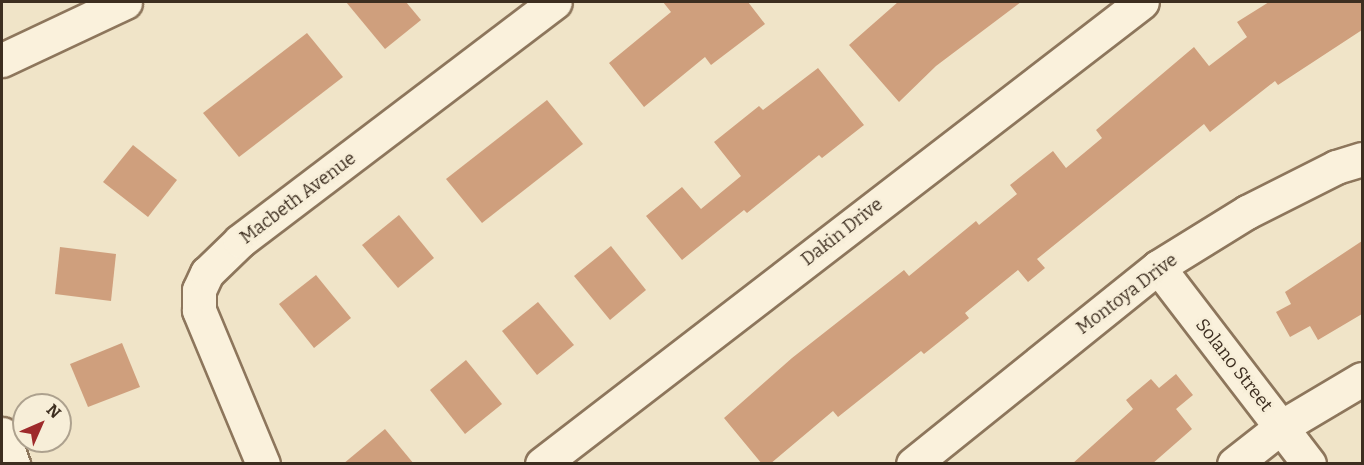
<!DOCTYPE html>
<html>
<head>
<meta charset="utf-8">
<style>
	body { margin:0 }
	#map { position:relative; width:1364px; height:465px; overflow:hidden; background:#f0e4c8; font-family:Bitter,serif }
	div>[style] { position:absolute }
	.building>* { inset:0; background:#cf9f7d }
	.roads { filter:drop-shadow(2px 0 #8d765c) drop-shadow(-2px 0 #8d765c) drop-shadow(0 2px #8d765c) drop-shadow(0 -2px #8d765c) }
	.street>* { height:33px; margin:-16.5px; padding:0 16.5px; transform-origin:16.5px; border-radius:16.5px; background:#faf1dc }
	.secondary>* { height:33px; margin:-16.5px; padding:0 16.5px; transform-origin:16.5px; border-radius:16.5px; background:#faf1dc }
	span { translate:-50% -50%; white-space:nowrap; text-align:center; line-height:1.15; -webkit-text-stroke:4.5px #f7eed8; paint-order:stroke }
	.street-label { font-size:18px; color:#3d2e20 }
	.frame { position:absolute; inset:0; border:3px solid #3d2e20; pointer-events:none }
	.north { position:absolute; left:12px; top:393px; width:60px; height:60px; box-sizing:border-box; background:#f7eed8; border:2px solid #ada18e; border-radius:50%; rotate:45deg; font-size:16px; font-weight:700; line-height:24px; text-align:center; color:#3d2e20 }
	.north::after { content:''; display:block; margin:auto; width:21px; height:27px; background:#9e2a2b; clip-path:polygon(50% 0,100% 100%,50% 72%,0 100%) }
</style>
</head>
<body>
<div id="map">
	<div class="building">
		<div style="clip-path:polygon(346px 2px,406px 2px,421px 20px,385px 49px)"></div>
		<div style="clip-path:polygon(663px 2px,748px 2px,765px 24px,711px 65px,705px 57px,644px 107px,609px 63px,671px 12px)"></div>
		<div style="clip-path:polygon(898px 2px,1021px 2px,936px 66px,899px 102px,849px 45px)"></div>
		<div style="clip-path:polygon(1269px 2px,1362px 2px,1362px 30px,1278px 85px,1275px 81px,1210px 132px,1204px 124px,1037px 259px,1045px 268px,1028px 282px,1018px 270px,965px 313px,969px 318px,924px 354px,921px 351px,838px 417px,833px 411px,770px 464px,762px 464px,724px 418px,792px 358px,904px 270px,909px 276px,976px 221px,979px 225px,1017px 194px,1010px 185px,1053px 151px,1066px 168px,1102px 138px,1096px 130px,1194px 47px,1209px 66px,1247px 37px,1237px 22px)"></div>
		<div style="clip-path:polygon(307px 33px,343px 77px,239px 157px,203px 113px)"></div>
		<div style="clip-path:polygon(818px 68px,864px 125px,822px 158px,819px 155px,747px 213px,744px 210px,682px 260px,646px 216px,682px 187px,701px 209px,741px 176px,714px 142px,759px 106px,763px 110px)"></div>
		<div style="clip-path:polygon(547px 100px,583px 144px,482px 223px,446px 179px)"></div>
		<div style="clip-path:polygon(133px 145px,177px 180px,148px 217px,103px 182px)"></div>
		<div style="clip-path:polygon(399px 215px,434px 258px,398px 288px,362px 245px)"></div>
		<div style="clip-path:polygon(1362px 241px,1362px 314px,1318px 340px,1310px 326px,1290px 337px,1276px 312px,1291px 304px,1285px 292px)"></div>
		<div style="clip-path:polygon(611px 246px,646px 290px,610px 320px,574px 276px)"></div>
		<div style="clip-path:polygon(60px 247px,116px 254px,111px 301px,55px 294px)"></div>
		<div style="clip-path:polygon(316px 275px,351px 318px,314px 348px,279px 304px)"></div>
		<div style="clip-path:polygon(538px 302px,574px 345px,537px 375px,502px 331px)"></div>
		<div style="clip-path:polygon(122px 343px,140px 387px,88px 407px,70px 364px)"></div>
		<div style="clip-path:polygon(466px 360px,502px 404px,465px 434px,430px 390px)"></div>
		<div style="clip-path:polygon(1176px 374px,1193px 395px,1176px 409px,1192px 429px,1152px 464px,1072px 464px,1133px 409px,1126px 400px,1151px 379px,1159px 388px)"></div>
		<div style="clip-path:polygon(385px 429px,414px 464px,343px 464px)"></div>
	</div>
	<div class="roads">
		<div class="street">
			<div style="left:1158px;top:267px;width:248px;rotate:52.5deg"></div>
			<div style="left:263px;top:464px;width:167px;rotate:-112.6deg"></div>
			<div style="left:199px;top:310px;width:20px;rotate:-90deg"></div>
			<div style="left:199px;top:290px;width:19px;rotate:-65deg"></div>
			<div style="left:207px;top:273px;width:46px;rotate:-44.1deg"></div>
			<div style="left:240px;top:241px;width:395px;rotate:-37.2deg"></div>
			<div style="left:542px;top:464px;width:757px;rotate:-37.6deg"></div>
			<div style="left:1234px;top:464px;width:60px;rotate:-38.2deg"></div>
			<div style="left:1281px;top:427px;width:94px;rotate:-30.7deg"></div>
		</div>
		<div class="secondary">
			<div style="left:2px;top:60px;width:136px;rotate:-25.2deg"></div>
			<div style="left:2px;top:434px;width:32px;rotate:70deg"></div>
			<div style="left:913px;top:464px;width:314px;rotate:-38.8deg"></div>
			<div style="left:1158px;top:267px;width:105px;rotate:-31.7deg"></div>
			<div style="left:1247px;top:212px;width:100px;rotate:-26.8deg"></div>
			<div style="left:1336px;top:167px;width:27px;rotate:-17deg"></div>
		</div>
	</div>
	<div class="street-label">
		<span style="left:298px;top:198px;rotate:-37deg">Macbeth Avenue</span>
		<span style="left:842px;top:232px;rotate:-38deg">Dakin Drive</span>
		<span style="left:1127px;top:294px;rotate:-37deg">Montoya Drive</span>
		<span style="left:1234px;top:365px;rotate:52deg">Solano Street</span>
	</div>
	<div class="frame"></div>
	<div class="north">N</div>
</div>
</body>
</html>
